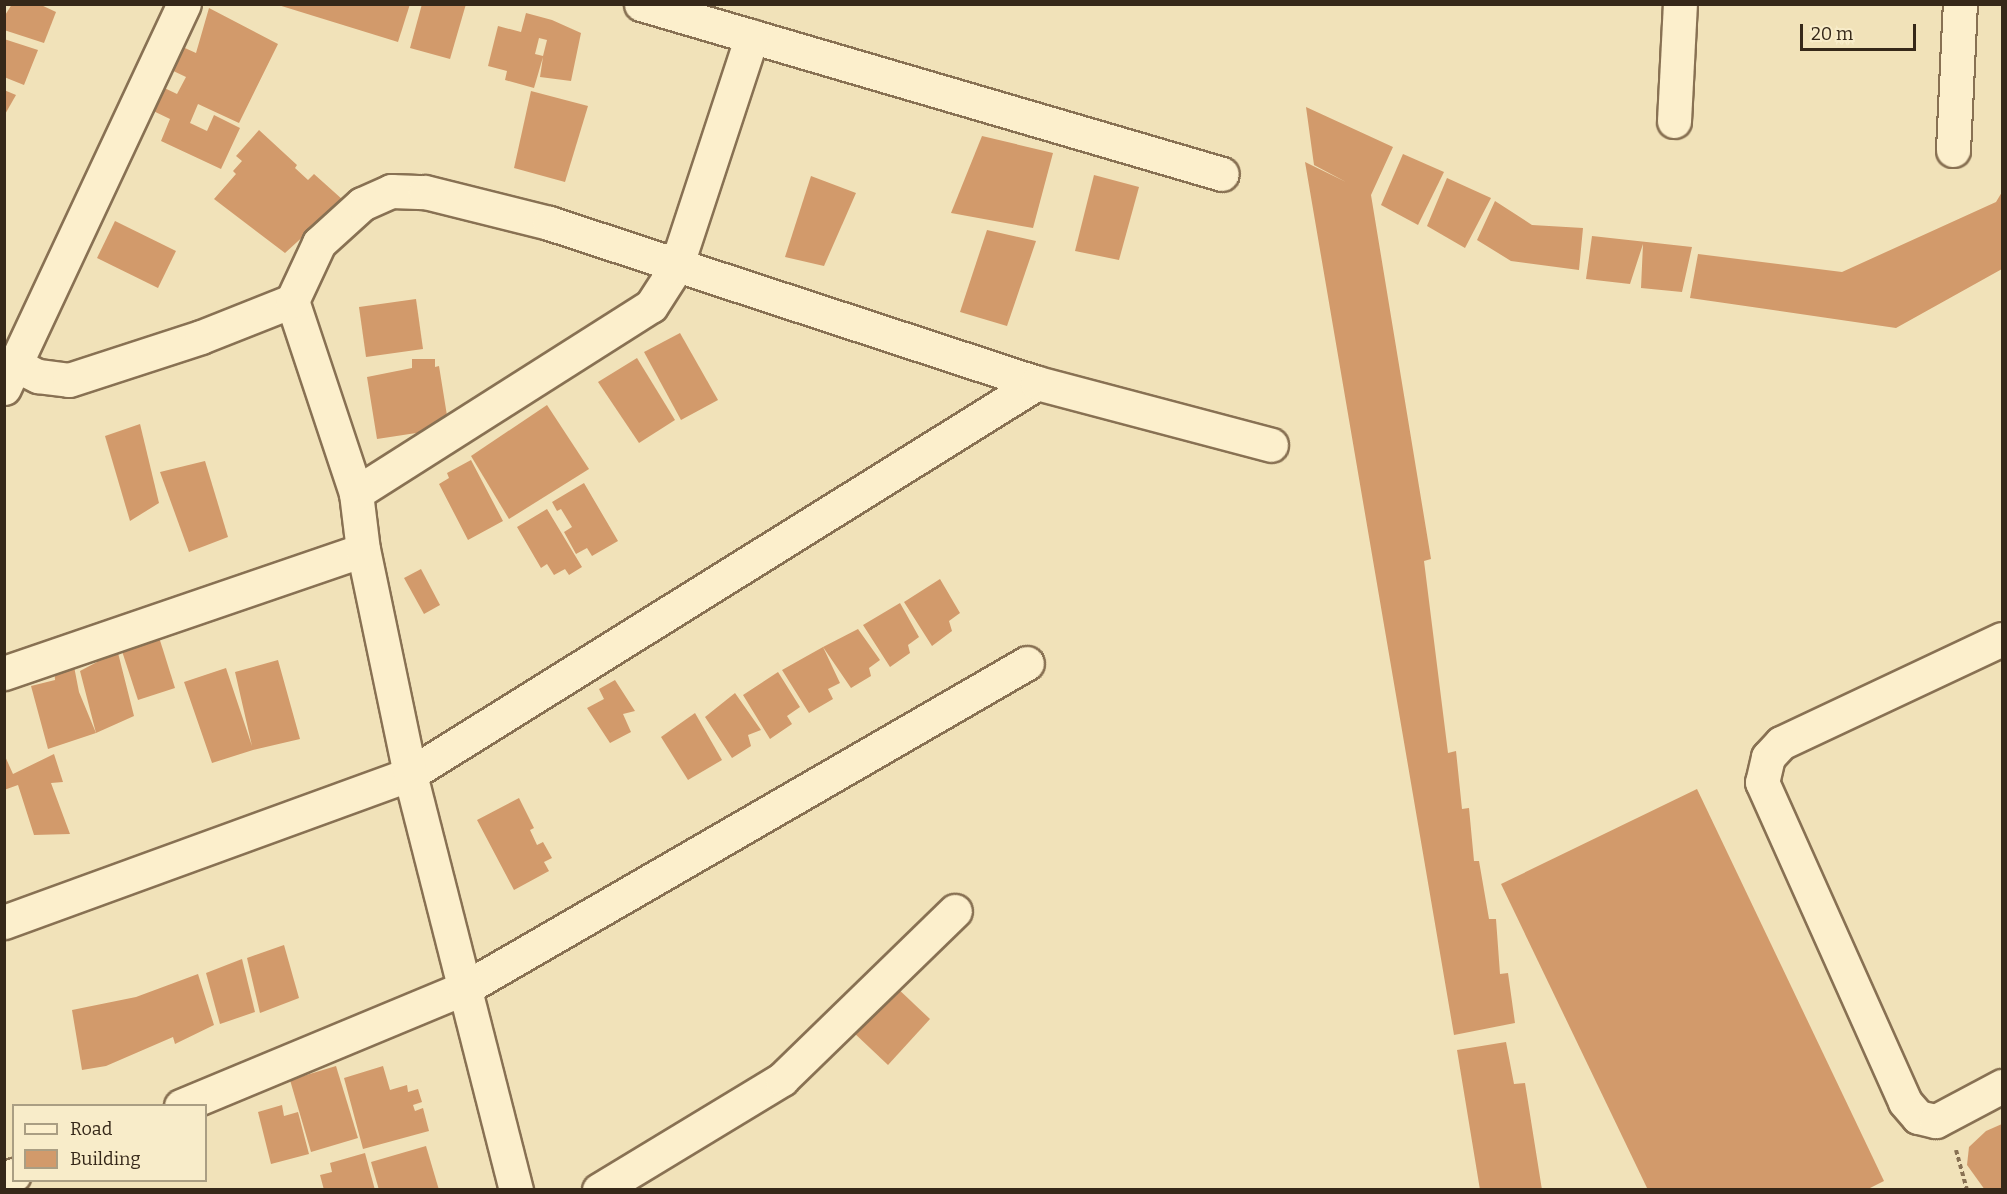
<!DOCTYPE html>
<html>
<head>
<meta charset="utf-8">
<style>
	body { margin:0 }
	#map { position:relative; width:2007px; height:1194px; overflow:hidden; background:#f1e2b9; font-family:Bitter,serif }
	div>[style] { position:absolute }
	.building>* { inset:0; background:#d29a6b }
	.path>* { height:4px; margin-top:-2px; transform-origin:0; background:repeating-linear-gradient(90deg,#887153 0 4.5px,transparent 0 7.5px) }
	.roads { filter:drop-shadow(2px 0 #887153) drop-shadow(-2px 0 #887153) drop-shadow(0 2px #887153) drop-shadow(0 -2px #887153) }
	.minor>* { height:33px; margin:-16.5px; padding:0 16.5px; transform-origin:16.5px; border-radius:16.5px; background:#fcefcc }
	span { translate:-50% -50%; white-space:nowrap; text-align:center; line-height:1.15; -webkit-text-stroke:5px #f8ecc9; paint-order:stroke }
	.frame { position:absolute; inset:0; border:6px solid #362819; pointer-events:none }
	.legend { position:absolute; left:12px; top:1104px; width:195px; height:78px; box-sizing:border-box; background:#f8ecc9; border:2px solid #aa9e83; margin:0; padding:8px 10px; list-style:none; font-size:18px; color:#362819 }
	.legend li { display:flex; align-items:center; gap:12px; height:30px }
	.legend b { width:30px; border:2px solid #aa9e83 }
	.scale { position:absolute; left:1800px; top:24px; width:116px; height:27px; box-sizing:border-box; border:3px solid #362819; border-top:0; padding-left:8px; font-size:18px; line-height:21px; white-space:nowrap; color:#362819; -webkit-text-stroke:4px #f8ecc9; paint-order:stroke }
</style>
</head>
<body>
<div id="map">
	<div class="building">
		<div style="clip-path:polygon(12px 4px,39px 4px,56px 12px,44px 43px,4px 30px,4px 17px)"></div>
		<div style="clip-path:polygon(275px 4px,410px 4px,398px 42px)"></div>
		<div style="clip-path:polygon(422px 4px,466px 4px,450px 59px,410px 48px)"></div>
		<div style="clip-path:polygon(209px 8px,278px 44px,239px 123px,198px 104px,190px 123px,207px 131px,214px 115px,240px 128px,221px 169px,161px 141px,170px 119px,145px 107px,156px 84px,177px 94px,186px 77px,165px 67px,176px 44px,196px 53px)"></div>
		<div style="clip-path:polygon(evenodd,526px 13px,552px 20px,581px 33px,571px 81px,540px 77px,543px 57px,534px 88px,505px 80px,507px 71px,488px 66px,498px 26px,521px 32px,526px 13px,539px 38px,547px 40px,543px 56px,535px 54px,539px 38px)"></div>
		<div style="clip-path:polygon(4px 39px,38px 50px,24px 85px,4px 77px)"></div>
		<div style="clip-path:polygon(4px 90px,16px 95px,4px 116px)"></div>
		<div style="clip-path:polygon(531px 91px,588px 106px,565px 182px,514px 168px)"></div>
		<div style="clip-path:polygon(1306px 107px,1393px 147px,1371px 195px,1431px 559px,1424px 561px,1448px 753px,1456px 751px,1462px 809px,1469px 808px,1474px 861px,1479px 861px,1489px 919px,1496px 919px,1500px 974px,1508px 973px,1515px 1023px,1454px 1035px,1305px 162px,1346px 182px,1314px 165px)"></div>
		<div style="clip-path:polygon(259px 130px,297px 165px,295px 168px,308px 180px,314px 174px,343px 200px,285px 253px,214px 199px,236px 174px,233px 171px,242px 161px,236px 156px)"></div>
		<div style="clip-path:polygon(982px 136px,1053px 153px,1033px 228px,951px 213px)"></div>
		<div style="clip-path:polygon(1403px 154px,1444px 172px,1418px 225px,1381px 205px)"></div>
		<div style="clip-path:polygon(1094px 175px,1139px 187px,1119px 260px,1075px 251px)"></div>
		<div style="clip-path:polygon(811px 176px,856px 193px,824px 266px,785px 257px)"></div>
		<div style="clip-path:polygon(1447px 178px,1491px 198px,1465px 248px,1427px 226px)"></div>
		<div style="clip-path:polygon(2002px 192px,2002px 269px,1896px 328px,1690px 298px,1698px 254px,1842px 272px,1996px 202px)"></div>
		<div style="clip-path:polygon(1495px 201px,1532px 225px,1583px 228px,1579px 270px,1511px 261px,1477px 240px)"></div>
		<div style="clip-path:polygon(115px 221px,176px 251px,158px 288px,97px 258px)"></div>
		<div style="clip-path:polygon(987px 230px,1036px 241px,1007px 326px,960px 312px)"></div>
		<div style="clip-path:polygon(1592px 236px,1692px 247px,1682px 292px,1641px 288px,1643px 244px,1630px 284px,1586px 279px)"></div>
		<div style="clip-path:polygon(416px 299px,423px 349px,366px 357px,359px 307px)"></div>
		<div style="clip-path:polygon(680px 333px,718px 400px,681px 420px,644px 352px)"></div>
		<div style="clip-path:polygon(637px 358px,675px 420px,639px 443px,598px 382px)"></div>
		<div style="clip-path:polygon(412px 359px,435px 359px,435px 367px,439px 366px,449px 428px,377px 439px,367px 377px,412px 368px)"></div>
		<div style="clip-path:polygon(547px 405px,589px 469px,509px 519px,471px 456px)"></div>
		<div style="clip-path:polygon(140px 424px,159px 503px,130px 521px,105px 436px)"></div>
		<div style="clip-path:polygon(471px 460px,503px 521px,468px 540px,439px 484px,449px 478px,447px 473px)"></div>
		<div style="clip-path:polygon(205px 461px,228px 537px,189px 552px,160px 472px)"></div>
		<div style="clip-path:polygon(584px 483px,618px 541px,592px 556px,587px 548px,576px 554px,564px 532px,572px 527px,561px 509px,557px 511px,552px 502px)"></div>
		<div style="clip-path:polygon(547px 509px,582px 567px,569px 575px,565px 569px,554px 575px,547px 564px,541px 568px,517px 527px)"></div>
		<div style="clip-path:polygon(421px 569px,440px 605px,424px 614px,404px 578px)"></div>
		<div style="clip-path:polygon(940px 579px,960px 613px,949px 621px,952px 631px,932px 646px,904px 602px)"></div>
		<div style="clip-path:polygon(900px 603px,919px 637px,908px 645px,910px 653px,890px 667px,863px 625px)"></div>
		<div style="clip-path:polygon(858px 629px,880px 660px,869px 668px,871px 676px,851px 688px,823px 647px,840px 683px,828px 689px,833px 699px,809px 713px,782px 670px,823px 647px)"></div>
		<div style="clip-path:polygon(158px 634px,175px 688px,138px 700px,120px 645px)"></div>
		<div style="clip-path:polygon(115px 641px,134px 716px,96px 733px,80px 671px,97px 662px,98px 645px)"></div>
		<div style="clip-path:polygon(72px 656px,79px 692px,96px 733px,48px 749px,31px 686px,55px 680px,54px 664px)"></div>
		<div style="clip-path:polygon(278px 660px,300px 739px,253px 750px,212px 763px,184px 682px,226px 668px,252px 746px,235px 672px)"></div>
		<div style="clip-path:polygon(778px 672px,800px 707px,787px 716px,792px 724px,770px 739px,743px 695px)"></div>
		<div style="clip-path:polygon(615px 680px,635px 711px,623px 714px,631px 732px,610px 743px,587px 708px,604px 699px,599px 689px)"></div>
		<div style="clip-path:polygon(735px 693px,761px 730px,748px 735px,751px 746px,732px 758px,705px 717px)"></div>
		<div style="clip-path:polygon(695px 713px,722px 760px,688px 780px,661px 737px)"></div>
		<div style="clip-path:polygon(4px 754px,13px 774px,54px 754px,63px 782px,51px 783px,70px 834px,34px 835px,18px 785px,4px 790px)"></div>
		<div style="clip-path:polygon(1697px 789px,1884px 1181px,1866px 1190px,1648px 1190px,1501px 884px)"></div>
		<div style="clip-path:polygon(519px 798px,534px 828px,530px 830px,537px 845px,543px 842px,552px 858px,544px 862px,549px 871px,514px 890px,477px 820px)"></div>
		<div style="clip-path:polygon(284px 945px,299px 998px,260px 1013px,247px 958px)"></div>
		<div style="clip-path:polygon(242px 959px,255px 1012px,220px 1024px,206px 973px)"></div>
		<div style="clip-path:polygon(198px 974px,214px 1025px,175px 1044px,173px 1037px,106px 1066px,82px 1070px,72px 1010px,136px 997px)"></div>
		<div style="clip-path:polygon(895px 986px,930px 1019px,888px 1065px,852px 1031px)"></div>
		<div style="clip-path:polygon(1506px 1042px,1514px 1084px,1525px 1083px,1542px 1190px,1480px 1190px,1457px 1050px)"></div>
		<div style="clip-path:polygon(336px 1066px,358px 1138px,311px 1152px,290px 1080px)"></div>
		<div style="clip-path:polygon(383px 1066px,390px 1090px,407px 1085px,408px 1092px,418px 1089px,422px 1102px,413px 1105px,415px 1111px,423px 1108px,429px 1131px,363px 1149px,344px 1078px)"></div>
		<div style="clip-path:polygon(282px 1105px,284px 1116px,298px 1112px,309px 1154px,271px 1164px,258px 1112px)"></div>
		<div style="clip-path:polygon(2002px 1124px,2002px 1190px,1985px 1190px,1967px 1165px,1969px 1147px,1986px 1131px)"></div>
		<div style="clip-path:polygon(426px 1146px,439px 1190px,379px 1190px,371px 1162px)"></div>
		<div style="clip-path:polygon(365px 1153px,375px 1190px,324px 1190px,320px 1175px,332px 1172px,330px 1163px)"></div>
	</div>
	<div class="path">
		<div style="left:1956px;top:1150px;width:41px;rotate:74.6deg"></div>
	</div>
	<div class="roads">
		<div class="minor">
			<div style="left:641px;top:4px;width:605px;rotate:16.31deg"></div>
			<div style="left:1674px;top:121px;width:117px;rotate:-87.1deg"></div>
			<div style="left:1953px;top:150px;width:146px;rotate:-87.3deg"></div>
			<div style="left:16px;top:365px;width:25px;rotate:27deg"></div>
			<div style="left:38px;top:376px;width:31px;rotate:7deg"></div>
			<div style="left:69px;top:380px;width:139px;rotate:-18deg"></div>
			<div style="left:201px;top:337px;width:98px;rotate:-21.6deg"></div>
			<div style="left:4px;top:388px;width:424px;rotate:-64.9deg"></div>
			<div style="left:356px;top:493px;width:349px;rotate:-32.4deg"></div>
			<div style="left:651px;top:306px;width:46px;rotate:-57.3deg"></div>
			<div style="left:676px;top:267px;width:243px;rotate:-71.8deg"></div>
			<div style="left:2002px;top:639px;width:244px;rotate:154.8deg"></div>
			<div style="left:1781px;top:743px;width:19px;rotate:133deg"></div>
			<div style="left:1768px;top:757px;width:26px;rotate:103deg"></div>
			<div style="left:1762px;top:782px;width:350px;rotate:65.9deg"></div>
			<div style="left:1905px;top:1102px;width:20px;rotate:49deg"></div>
			<div style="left:1918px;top:1117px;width:18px;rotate:13deg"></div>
			<div style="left:1936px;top:1121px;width:75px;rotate:-27.9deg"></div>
			<div style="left:4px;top:673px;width:379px;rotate:-18.9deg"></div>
			<div style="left:4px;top:922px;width:432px;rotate:-20deg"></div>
			<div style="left:410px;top:774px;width:739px;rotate:-31.95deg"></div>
			<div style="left:181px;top:1106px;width:308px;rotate:-22.6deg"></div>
			<div style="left:465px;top:988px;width:649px;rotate:-30.04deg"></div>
			<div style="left:4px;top:1178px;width:10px;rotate:-17deg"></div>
			<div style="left:516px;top:1190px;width:429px;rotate:-104.3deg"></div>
			<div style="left:410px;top:774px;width:229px;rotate:-101.8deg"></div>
			<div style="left:363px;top:550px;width:57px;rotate:-97deg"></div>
			<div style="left:356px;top:493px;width:202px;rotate:-108.4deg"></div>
			<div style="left:292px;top:301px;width:64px;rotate:-65deg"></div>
			<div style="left:319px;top:243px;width:58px;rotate:-42.2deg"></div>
			<div style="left:362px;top:204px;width:32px;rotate:-24deg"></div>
			<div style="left:391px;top:191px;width:34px;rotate:2deg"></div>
			<div style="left:425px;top:192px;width:128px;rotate:14deg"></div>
			<div style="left:549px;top:223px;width:514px;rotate:18.15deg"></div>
			<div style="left:1037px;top:383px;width:242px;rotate:14.8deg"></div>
			<div style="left:599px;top:1190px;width:214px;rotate:-31.2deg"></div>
			<div style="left:782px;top:1079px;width:241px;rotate:-44.2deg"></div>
		</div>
	</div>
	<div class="frame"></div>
	<ul class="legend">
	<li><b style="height:8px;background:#fcefcc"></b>Road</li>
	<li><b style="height:16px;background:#d29a6b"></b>Building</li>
	</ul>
	<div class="scale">20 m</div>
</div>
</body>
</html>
